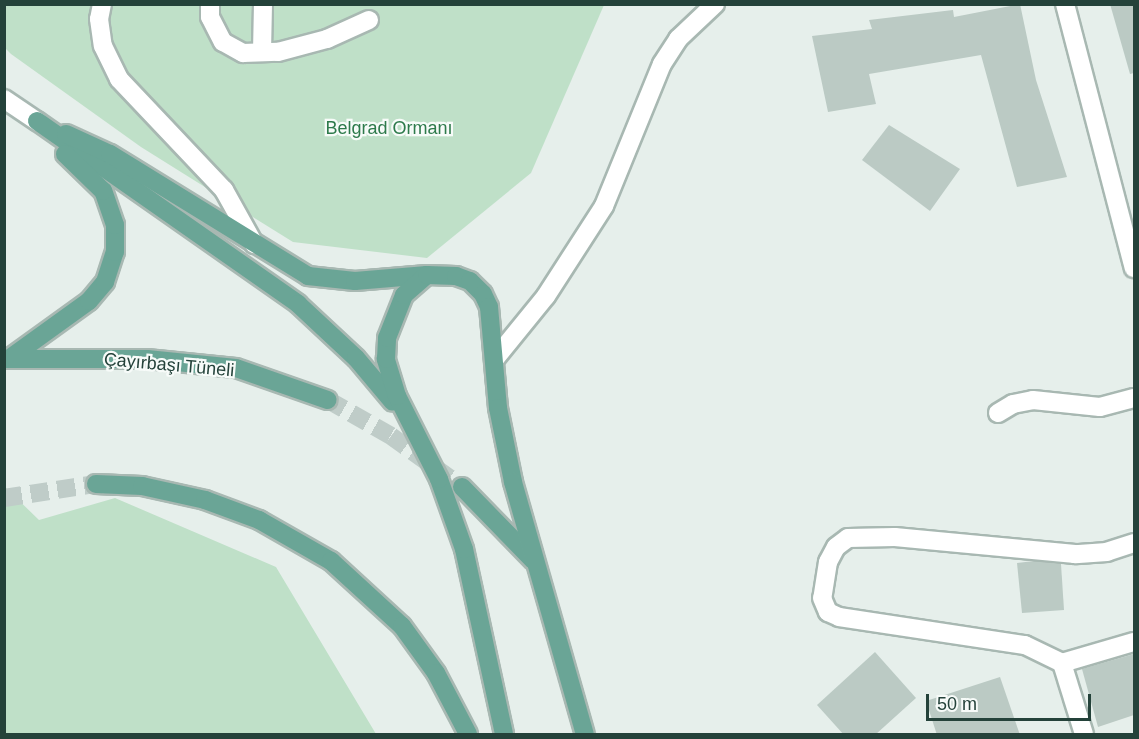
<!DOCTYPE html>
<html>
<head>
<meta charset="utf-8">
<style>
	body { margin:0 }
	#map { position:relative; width:1139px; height:739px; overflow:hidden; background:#e6efeb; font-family:Arial,sans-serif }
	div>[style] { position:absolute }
	.green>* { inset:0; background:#bfe0c8 }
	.building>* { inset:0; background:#bbcac4 }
	.major-tunnel>* { height:18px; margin-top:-9px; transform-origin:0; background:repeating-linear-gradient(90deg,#bfccc8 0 18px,transparent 0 27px) }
	.roads { filter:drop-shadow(2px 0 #a8b8b2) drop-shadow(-2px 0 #a8b8b2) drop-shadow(0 2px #a8b8b2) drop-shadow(0 -2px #a8b8b2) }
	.minor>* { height:18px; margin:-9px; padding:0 9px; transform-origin:9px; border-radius:9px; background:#fff }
	.major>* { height:18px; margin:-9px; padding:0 9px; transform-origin:9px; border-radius:9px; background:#6aa596 }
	span { translate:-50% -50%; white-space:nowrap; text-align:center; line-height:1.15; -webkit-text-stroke:4.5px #f7fbf9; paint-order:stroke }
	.park-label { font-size:18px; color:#2d7a4b }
	.street-label { font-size:18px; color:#24423a }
	.frame { position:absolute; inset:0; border:6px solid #24423a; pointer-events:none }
	.scale { position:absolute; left:926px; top:694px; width:165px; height:27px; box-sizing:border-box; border:3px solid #24423a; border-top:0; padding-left:8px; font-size:18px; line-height:21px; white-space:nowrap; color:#24423a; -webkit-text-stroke:4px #f7fbf9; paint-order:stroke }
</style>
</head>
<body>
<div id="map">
	<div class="green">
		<div style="clip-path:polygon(5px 5px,604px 5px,531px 173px,427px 258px,293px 242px,141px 147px,11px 54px,5px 48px)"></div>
		<div style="clip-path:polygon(5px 487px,39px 520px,115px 498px,276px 567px,376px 734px,5px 734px)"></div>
	</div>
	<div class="building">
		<div style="clip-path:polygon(1020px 4px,1036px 80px,1067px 177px,1017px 187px,981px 55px,869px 74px,876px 104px,828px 112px,812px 36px,872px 29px,869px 20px,953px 10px,954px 17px)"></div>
		<div style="clip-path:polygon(1110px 4px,1134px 4px,1134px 73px,1130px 74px)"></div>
		<div style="clip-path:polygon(889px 125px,960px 169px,930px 211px,862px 160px)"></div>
		<div style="clip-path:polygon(1034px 561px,1061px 564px,1064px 610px,1022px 613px,1017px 563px)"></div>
		<div style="clip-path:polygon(875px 652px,916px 698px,875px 735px,844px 735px,817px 705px)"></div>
		<div style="clip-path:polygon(1134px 654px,1134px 715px,1098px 727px,1082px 669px)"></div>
		<div style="clip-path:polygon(1000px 677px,1020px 735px,937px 735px,926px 701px)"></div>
	</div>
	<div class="major-tunnel">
		<div style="left:328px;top:400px;width:73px;rotate:29.7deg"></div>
		<div style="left:391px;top:436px;width:87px;rotate:35.7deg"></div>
		<div style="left:4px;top:498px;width:93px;rotate:-8.7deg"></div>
	</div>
	<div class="roads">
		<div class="minor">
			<div style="left:102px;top:4px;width:15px;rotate:101deg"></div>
			<div style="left:99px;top:19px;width:27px;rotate:82deg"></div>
			<div style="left:103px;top:46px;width:37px;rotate:64deg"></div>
			<div style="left:119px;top:79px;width:153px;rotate:46.6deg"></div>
			<div style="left:224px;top:190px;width:62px;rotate:60.9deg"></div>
			<div style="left:210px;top:4px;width:13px;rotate:90deg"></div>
			<div style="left:210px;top:17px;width:28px;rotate:63deg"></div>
			<div style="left:223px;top:42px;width:23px;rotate:29deg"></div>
			<div style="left:243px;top:53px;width:35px;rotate:-2deg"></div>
			<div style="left:278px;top:52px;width:51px;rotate:-14.9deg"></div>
			<div style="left:327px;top:39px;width:46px;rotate:-24.3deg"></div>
			<div style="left:1065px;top:4px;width:273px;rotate:75.4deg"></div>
			<div style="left:262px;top:52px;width:48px;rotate:-88.8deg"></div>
			<div style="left:4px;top:99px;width:40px;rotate:34deg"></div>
			<div style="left:494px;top:360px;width:82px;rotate:-50.9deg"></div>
			<div style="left:546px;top:296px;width:107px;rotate:-57.2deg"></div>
			<div style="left:604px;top:206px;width:153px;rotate:-67.8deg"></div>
			<div style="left:662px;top:64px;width:30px;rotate:-57deg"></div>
			<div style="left:678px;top:39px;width:51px;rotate:-43.4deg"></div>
			<div style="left:998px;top:413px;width:17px;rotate:-31deg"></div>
			<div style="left:1013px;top:404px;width:20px;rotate:-11deg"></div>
			<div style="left:1033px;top:400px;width:67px;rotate:6deg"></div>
			<div style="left:1100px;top:407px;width:35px;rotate:-15deg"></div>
			<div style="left:1134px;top:543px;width:28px;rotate:162deg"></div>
			<div style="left:1107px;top:552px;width:32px;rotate:176deg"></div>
			<div style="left:1075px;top:554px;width:181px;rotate:-174.6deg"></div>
			<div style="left:895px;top:537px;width:47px;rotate:178.8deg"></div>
			<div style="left:848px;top:538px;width:15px;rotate:143deg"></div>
			<div style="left:836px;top:547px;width:17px;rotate:118deg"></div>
			<div style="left:828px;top:562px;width:36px;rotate:99deg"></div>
			<div style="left:822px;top:598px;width:15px;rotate:67deg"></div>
			<div style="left:828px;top:612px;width:12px;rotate:24deg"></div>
			<div style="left:839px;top:617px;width:188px;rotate:8.6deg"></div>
			<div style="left:1025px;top:645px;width:41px;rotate:25.9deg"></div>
			<div style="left:1062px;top:663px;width:75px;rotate:-16.3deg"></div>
			<div style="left:1062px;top:663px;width:74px;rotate:72.8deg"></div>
		</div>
		<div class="major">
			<div style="left:37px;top:121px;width:319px;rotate:35deg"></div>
			<div style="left:298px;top:304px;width:79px;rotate:43deg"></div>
			<div style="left:356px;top:358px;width:57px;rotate:49.9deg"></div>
			<div style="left:66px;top:134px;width:48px;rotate:24.4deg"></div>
			<div style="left:110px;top:154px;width:233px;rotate:31.6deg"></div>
			<div style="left:308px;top:276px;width:47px;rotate:6.1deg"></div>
			<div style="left:355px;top:281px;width:72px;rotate:-4.8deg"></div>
			<div style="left:10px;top:358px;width:97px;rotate:-35.8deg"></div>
			<div style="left:89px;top:301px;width:25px;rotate:-50deg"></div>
			<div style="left:105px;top:282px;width:32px;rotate:-72deg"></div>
			<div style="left:115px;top:252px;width:27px;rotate:-90deg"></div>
			<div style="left:115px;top:225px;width:36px;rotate:-109deg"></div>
			<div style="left:103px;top:191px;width:53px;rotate:-135.8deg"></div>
			<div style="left:4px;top:359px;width:143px"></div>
			<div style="left:147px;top:359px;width:89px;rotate:5.8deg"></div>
			<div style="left:236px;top:368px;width:97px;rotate:19.2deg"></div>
			<div style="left:96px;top:484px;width:46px;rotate:2.5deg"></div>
			<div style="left:142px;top:486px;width:65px;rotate:12.5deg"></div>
			<div style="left:205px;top:500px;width:58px;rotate:20.3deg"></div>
			<div style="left:259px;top:520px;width:83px;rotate:29.7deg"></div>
			<div style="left:331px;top:561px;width:96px;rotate:42.5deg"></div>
			<div style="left:402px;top:626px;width:58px;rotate:54.1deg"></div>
			<div style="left:436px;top:673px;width:69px;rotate:62.3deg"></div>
			<div style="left:462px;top:487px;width:102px;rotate:45.8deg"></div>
			<div style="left:504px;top:734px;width:189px;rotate:-102.2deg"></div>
			<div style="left:464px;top:549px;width:74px;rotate:-109.7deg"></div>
			<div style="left:439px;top:479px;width:93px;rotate:-116.8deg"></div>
			<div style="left:397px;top:396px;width:39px;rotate:-107deg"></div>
			<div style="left:386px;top:359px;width:21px;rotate:-87deg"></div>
			<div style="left:387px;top:338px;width:46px;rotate:-68.4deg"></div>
			<div style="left:404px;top:295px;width:30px;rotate:-41deg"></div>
			<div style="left:427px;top:275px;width:29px;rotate:2deg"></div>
			<div style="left:456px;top:276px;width:15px;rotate:20deg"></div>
			<div style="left:470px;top:281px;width:18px;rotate:45deg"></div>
			<div style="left:483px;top:294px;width:14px;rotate:65deg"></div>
			<div style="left:489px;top:307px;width:101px;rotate:84.9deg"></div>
			<div style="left:498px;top:408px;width:76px;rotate:78.5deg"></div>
			<div style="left:513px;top:482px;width:262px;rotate:74.1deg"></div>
		</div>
	</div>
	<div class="park-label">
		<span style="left:389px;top:128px">Belgrad Ormanı</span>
	</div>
	<div class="street-label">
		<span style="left:169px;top:365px;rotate:5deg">Çayırbaşı Tüneli</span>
	</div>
	<div class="frame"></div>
	<div class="scale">50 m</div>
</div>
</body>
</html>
